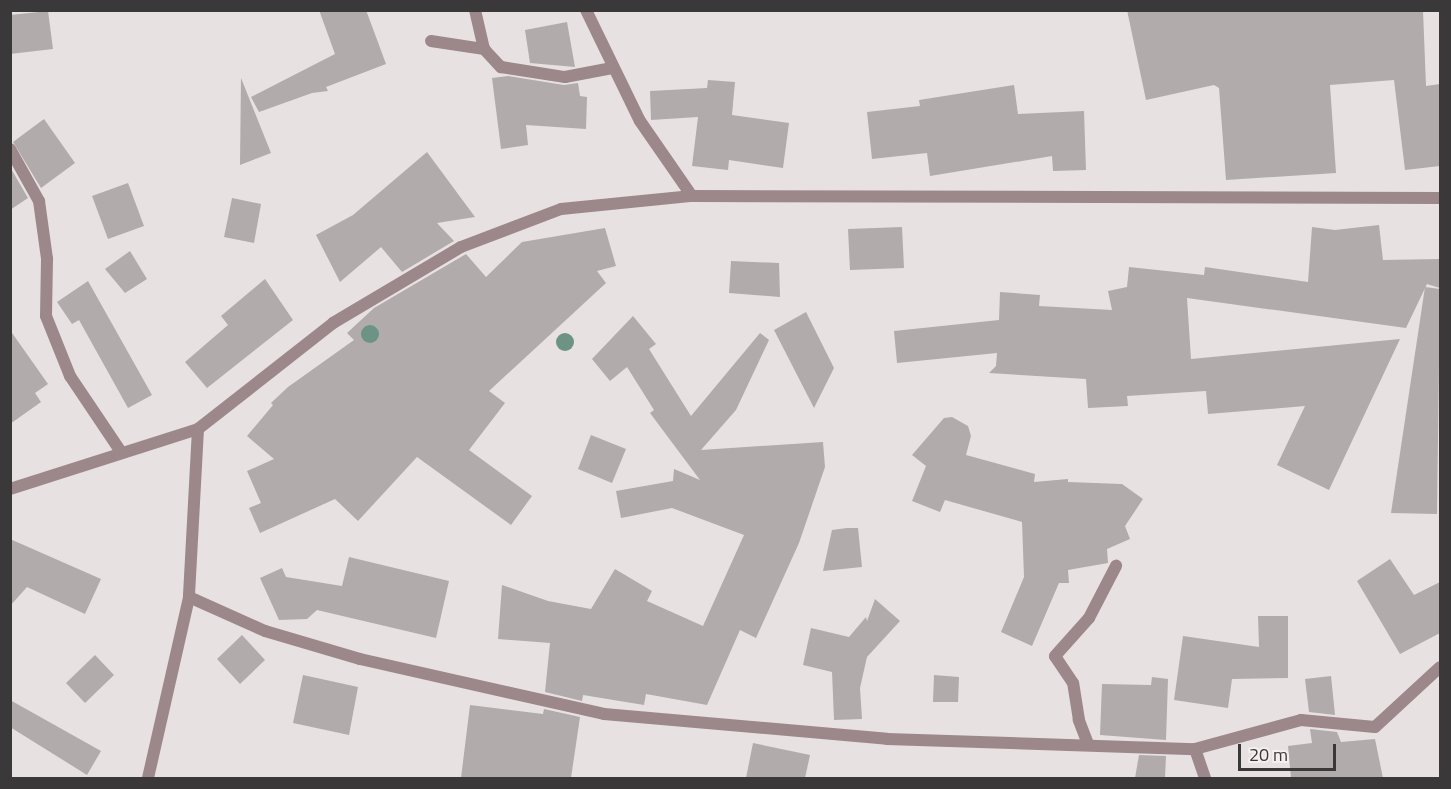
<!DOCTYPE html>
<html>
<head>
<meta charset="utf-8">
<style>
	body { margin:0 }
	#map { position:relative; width:1451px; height:789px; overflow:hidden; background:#e8e1e2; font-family:"Titillium Web",sans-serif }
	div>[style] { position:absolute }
	.building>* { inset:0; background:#b1abab }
	.minor>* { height:12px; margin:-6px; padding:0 6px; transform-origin:6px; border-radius:6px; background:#9c888a }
	.trees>* { width:18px; height:18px; margin:-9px; border-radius:50%; background:#6c9385 }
	span { translate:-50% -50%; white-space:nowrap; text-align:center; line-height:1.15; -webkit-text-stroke:4.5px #f5efef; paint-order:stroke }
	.frame { position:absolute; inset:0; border:12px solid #3a3838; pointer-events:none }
	.scale { position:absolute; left:1238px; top:744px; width:98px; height:27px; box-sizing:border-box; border:3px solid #3a3838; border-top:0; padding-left:8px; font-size:18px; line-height:21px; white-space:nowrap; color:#3a3838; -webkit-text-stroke:4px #f5efef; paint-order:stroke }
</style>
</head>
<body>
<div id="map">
	<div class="building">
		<div style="clip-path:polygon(319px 10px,366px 10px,386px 64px,326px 87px,328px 91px,312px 93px,259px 112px,251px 97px,335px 54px)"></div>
		<div style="clip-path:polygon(1127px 10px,1423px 10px,1426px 86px,1440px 84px,1440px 166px,1405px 170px,1394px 80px,1330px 85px,1336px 173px,1226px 180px,1219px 88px,1214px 85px,1146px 100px)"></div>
		<div style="clip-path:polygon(48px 11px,53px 49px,10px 54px,10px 15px)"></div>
		<div style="clip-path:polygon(567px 22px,575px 67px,530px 63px,525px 30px)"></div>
		<div style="clip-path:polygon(508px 76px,564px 85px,578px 83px,580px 96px,587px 97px,586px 129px,526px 125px,528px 145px,501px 149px,492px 78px)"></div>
		<div style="clip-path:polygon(241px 78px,271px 153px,240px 165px)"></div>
		<div style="clip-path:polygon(708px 80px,735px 82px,732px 115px,789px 123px,783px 168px,729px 160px,728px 170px,692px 166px,698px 117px,651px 120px,650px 91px,707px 88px)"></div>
		<div style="clip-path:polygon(1014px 85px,1018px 114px,1084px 111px,1086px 170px,1053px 171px,1052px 156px,930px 176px,927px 153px,872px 159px,867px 112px,920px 106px,919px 100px)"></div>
		<div style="clip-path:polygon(44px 119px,75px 163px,41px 188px,13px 142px)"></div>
		<div style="clip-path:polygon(427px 152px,475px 217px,437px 223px,454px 241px,402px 272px,381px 247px,340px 282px,316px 235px,353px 215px)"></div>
		<div style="clip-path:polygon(10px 167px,28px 198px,10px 210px)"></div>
		<div style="clip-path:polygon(128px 183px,144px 226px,108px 239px,92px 196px)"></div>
		<div style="clip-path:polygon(232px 198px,261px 204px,254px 243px,224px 237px)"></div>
		<div style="clip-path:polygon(1379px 225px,1383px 260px,1440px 259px,1440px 288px,1427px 284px,1406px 328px,1187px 298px,1191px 359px,1400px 339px,1329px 490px,1277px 465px,1305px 406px,1208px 414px,1206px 391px,1127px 396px,1128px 406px,1088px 408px,1086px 379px,989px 373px,996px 366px,997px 353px,897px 363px,894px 331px,999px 320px,1000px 292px,1040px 295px,1039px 306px,1112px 310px,1108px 291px,1127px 287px,1129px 267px,1204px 275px,1205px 267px,1308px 282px,1312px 227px,1335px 230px)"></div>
		<div style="clip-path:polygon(902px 227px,904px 268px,850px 270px,848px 229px)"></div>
		<div style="clip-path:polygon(605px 228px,616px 266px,597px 271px,606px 283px,489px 391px,505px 403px,469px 450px,532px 496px,511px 525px,417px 457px,358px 521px,335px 499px,260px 533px,249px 508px,261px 503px,247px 471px,274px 459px,247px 436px,273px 405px,271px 403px,288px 387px,354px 340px,347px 333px,374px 308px,466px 254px,486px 277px,522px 242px)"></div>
		<div style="clip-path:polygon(130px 251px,147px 279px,125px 293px,105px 269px)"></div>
		<div style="clip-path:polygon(731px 261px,779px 263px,780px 297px,729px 293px)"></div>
		<div style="clip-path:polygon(265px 279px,293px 320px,207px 388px,185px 362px,228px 325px,221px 316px)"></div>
		<div style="clip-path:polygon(88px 281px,152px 395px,128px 408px,79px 320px,72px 324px,57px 302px)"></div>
		<div style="clip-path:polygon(1425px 287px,1440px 289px,1437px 514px,1391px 513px)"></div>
		<div style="clip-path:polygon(806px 312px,834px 368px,814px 408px,774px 330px)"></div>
		<div style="clip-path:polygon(633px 316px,656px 344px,649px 349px,691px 416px,760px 333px,769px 340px,736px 410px,701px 450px,823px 442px,825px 467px,799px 543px,756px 638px,740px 630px,707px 705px,646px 694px,644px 705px,583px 695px,582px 701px,545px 692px,550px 643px,498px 639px,502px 585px,548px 601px,591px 609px,615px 569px,652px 591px,647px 601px,703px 626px,744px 535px,672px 508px,621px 518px,616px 491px,673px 481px,674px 469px,700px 480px,650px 413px,654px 410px,627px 367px,610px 381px,592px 359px)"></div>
		<div style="clip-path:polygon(10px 330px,48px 384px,35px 393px,41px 402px,10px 424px)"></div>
		<div style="clip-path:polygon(952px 417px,968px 426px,971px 436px,966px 455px,1035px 474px,1034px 482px,1068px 479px,1068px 482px,1122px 484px,1143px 499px,1125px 526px,1130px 539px,1107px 549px,1108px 563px,1068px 570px,1069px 583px,1059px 583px,1032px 646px,1001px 632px,1024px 577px,1022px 522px,945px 500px,940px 512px,912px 501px,926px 466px,912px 455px,944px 418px)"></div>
		<div style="clip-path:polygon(591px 435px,626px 449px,612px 483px,578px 469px)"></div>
		<div style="clip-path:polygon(847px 528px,858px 528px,862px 567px,823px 571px,832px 530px)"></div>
		<div style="clip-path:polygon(10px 539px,101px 579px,85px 614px,27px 587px,10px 606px)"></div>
		<div style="clip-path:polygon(349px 557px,449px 581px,436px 638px,317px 610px,307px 619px,279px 620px,260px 578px,282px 568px,286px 577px,342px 586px)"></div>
		<div style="clip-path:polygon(1390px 559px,1414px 595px,1440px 582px,1440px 633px,1400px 654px,1357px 581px)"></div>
		<div style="clip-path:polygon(875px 599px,900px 621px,867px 657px,860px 688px,862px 719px,834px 720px,832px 672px,803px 665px,811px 628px,849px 637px,866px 617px,867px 621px)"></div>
		<div style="clip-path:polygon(1258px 616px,1288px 616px,1288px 678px,1232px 679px,1228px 708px,1174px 700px,1183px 636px,1259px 647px)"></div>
		<div style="clip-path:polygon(242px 635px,265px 660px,240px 684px,217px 659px)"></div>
		<div style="clip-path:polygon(95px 655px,114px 675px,85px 703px,66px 683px)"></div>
		<div style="clip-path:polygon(303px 675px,358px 687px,349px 735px,293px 723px)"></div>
		<div style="clip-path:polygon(934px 675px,959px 677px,958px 702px,933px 702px)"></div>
		<div style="clip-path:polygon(1331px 676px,1335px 715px,1309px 712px,1305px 679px)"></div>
		<div style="clip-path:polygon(1152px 677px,1168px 679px,1166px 740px,1100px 735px,1102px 684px,1151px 685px)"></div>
		<div style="clip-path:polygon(10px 700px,101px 751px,87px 775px,10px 727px)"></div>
		<div style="clip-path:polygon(470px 705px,543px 714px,544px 709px,580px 717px,571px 778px,461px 778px)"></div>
		<div style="clip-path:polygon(1310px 729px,1337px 732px,1341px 742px,1375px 739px,1383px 778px,1291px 778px,1288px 746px,1312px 743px)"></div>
		<div style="clip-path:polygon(753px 743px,810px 755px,805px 778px,746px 778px)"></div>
		<div style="clip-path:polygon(1139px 755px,1166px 756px,1165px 778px,1135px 778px)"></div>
	</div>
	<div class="minor">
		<div style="left:475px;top:10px;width:40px;rotate:77deg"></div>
		<div style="left:586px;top:10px;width:123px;rotate:64.1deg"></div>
		<div style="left:640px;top:121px;width:91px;rotate:55.3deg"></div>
		<div style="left:431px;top:41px;width:54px;rotate:8.6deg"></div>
		<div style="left:484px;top:49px;width:25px;rotate:47deg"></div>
		<div style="left:501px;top:67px;width:65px;rotate:8.9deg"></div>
		<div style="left:565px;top:77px;width:48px;rotate:-10.8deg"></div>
		<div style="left:10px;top:149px;width:60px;rotate:60.9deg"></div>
		<div style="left:39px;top:201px;width:59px;rotate:82.1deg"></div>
		<div style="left:47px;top:259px;width:57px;rotate:91deg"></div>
		<div style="left:46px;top:316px;width:65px;rotate:68.2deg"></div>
		<div style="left:70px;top:376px;width:92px;rotate:56.1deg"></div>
		<div style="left:198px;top:429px;width:168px;rotate:93.1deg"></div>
		<div style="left:189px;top:597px;width:83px;rotate:24.1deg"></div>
		<div style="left:265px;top:631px;width:99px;rotate:16.4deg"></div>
		<div style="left:360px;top:659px;width:250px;rotate:12.7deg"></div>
		<div style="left:604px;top:714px;width:284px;rotate:5deg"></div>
		<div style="left:887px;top:739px;width:308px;rotate:1.9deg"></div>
		<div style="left:1195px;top:749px;width:110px;rotate:-15.3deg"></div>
		<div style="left:1301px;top:720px;width:74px;rotate:5.4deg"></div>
		<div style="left:1375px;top:727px;width:88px;rotate:-42.7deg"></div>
		<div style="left:10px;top:489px;width:197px;rotate:-17.7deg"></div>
		<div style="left:198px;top:429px;width:172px;rotate:-38.1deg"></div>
		<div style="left:333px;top:323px;width:149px;rotate:-30.7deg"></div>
		<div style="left:461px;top:247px;width:107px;rotate:-20.8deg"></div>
		<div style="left:561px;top:209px;width:132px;rotate:-5.7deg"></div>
		<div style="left:692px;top:196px;width:748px;rotate:0.15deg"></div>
		<div style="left:1088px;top:744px;width:26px;rotate:-111deg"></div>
		<div style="left:1079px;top:720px;width:37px;rotate:-99deg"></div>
		<div style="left:1073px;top:683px;width:32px;rotate:-124deg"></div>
		<div style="left:1055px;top:656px;width:51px;rotate:-48.2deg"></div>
		<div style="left:1089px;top:618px;width:59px;rotate:-62.6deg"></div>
		<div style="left:1195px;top:749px;width:31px;rotate:71deg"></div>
		<div style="left:148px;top:778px;width:186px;rotate:-77.2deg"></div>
	</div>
	<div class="trees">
		<div style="left:370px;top:334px"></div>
		<div style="left:565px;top:342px"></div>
	</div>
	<div class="frame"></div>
	<div class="scale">20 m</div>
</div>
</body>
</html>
